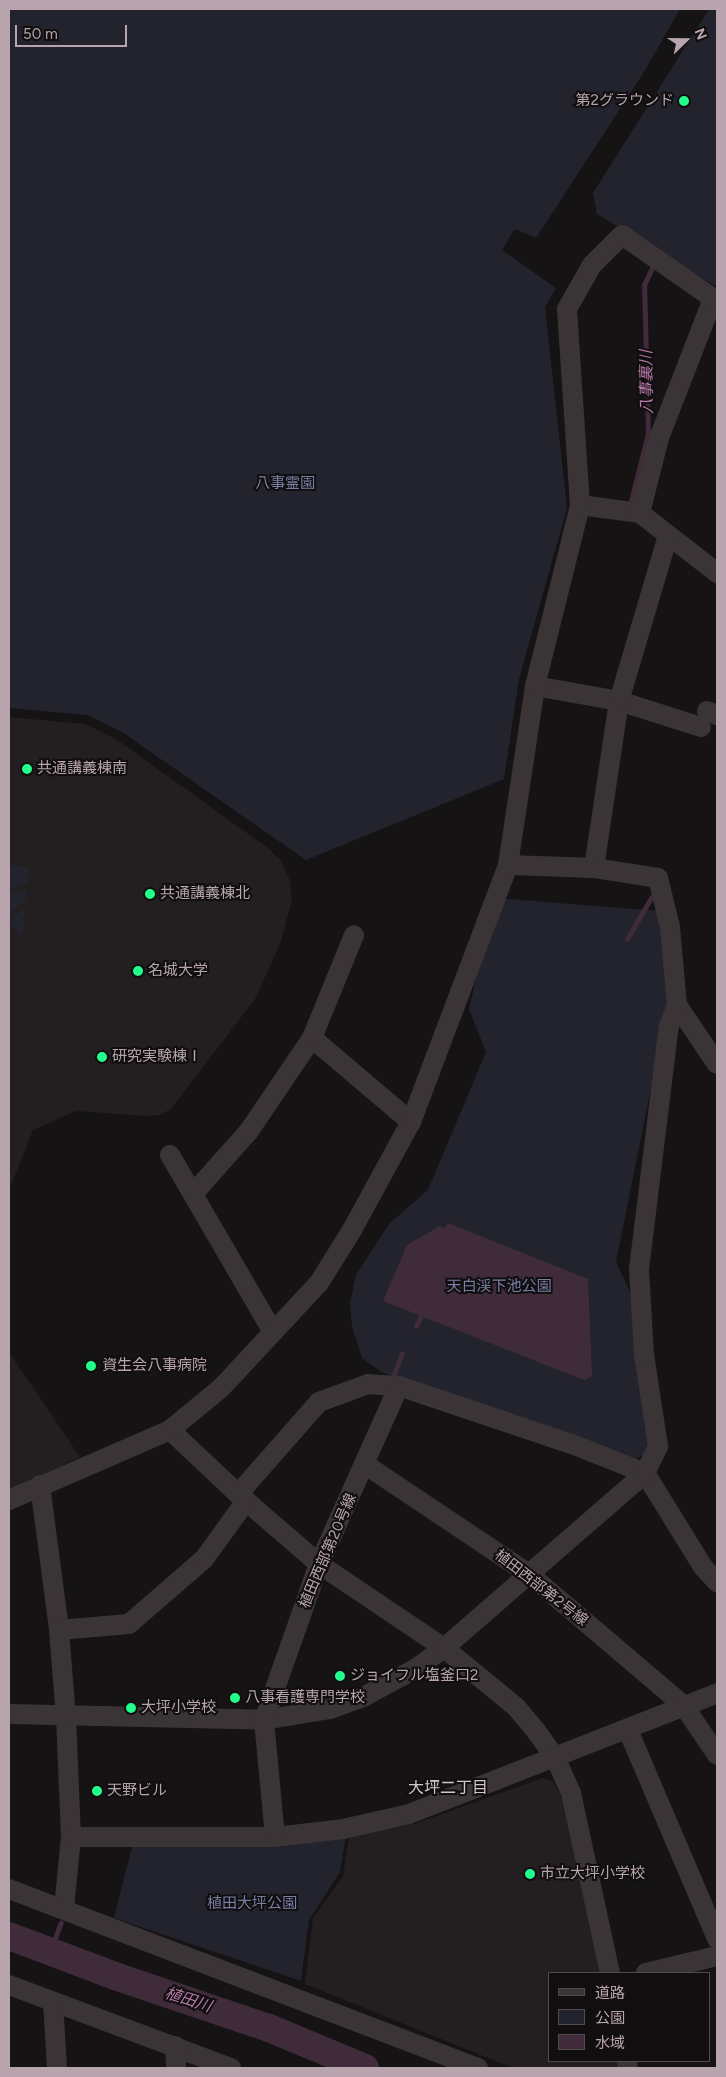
<!DOCTYPE html>
<html>
<head>
<meta charset="utf-8">
<style>
	body { margin:0 }
	#map { position:relative; width:726px; height:2077px; overflow:hidden; background:#151314; font-family:Figtree,"Noto Sans JP",sans-serif }
	div>[style] { position:absolute }
	.built>* { inset:0; background:#231f20 }
	.green>* { inset:0; background:#23232e }
	.water>* { inset:0; background:#3f2b3a }
	.stream>* { height:4.5px; margin:-2.25px; padding:0 2.25px; transform-origin:2.25px; border-radius:2.25px; background:#3f2b3a }
	.river>* { height:28px; margin:-14px; padding:0 14px; transform-origin:14px; border-radius:14px; background:#3f2b3a }
	.minor>* { height:20px; margin:-10px; padding:0 10px; transform-origin:10px; border-radius:10px; background:#3b3436 }
	.dots>* { width:14px; height:14px; translate:-50% -50%; box-sizing:border-box; border:2px solid #100e0f; border-radius:50% }
	span { translate:-50% -50%; white-space:nowrap; text-align:center; line-height:1.15; -webkit-text-stroke:4px #100e0f; paint-order:stroke }
	.poi-label { font-size:15px; color:#b7a4ad }
	.right { translate:-100% -50%; text-align:right }
	.left { translate:0 -50%; text-align:left }
	.park-label { font-size:15px; color:#797ea4 }
	.street-label { font-size:15px; color:#b7a4ad }
	.water-label { font-size:16px; color:#b677a5; font-style:italic }
	.neighbourhood-label { font-size:16px; color:#d3c5cb }
	.frame { position:absolute; inset:0; border:10px solid #b7a4ad; pointer-events:none }
	.legend { position:absolute; left:548px; top:1972px; width:162px; height:90px; box-sizing:border-box; background:#100e0f; border:1px solid #534a4e; margin:0; padding:6px 9px; list-style:none; font-size:15px; color:#b7a4ad }
	.legend li { display:flex; align-items:center; gap:10px; height:25px }
	.legend b { width:25px; border:1px solid #534a4e }
	.north { position:absolute; left:661px; top:15px; width:50px; height:50px; -webkit-text-stroke:4px #100e0f; paint-order:stroke; rotate:68deg; font-size:14px; font-weight:700; line-height:20px; text-align:center; color:#b7a4ad }
	.north::after { content:''; display:block; margin:auto; width:18px; height:22px; background:#b7a4ad; clip-path:polygon(50% 0,100% 100%,50% 72%,0 100%) }
	.scale { position:absolute; left:15px; top:25px; width:112px; height:22px; box-sizing:border-box; border:2px solid #b7a4ad; border-top:0; padding-left:6px; font-size:15px; line-height:18px; white-space:nowrap; color:#b7a4ad; -webkit-text-stroke:4px #100e0f; paint-order:stroke }
</style>
</head>
<body>
<div id="map">
	<div class="built">
		<div style="clip-path:polygon(9px 717px,85px 724px,116px 739px,268px 848px,281px 861px,290px 881px,292px 900px,280px 944px,255px 999px,171px 1109px,159px 1115px,145px 1116px,76px 1111px,33px 1130px,9px 1190px)"></div>
		<div style="clip-path:polygon(9px 1352px,80px 1457px,9px 1491px)"></div>
		<div style="clip-path:polygon(543px 1778px,553px 1781px,571px 1817px,601px 1973px,550px 1973px,550px 2061px,618px 2061px,620px 2068px,513px 2068px,305px 1984px,313px 1918px,343px 1876px,349px 1836px,414px 1824px)"></div>
	</div>
	<div class="green">
		<div style="clip-path:polygon(9px 9px,680px 9px,644px 72px,536px 238px,515px 229px,502px 250px,556px 288px,545px 307px,567px 508px,519px 679px,504px 779px,306px 860px,122px 732px,87px 715px,9px 708px)"></div>
		<div style="clip-path:polygon(709px 9px,717px 9px,717px 287px,597px 214px,593px 193px)"></div>
		<div style="clip-path:polygon(9px 865px,29px 867px,28px 883px,9px 889px)"></div>
		<div style="clip-path:polygon(27px 889px,26px 900px,9px 914px,9px 895px)"></div>
		<div style="clip-path:polygon(495px 898px,660px 911px,671px 988px,616px 1262px,633px 1298px,651px 1441px,648px 1453px,635px 1459px,381px 1372px,362px 1358px,352px 1327px,350px 1303px,356px 1275px,389px 1224px,428px 1190px,486px 1052px,469px 1009px)"></div>
		<div style="clip-path:polygon(25px 908px,22px 937px,9px 922px)"></div>
		<div style="clip-path:polygon(346px 1836px,340px 1872px,309px 1920px,301px 1981px,114px 1918px,133px 1843px,281px 1847px)"></div>
	</div>
	<div class="water">
		<div style="clip-path:polygon(448px 1223px,588px 1279px,592px 1376px,584px 1380px,383px 1301px,407px 1245px,440px 1226px,445px 1228px)"></div>
	</div>
	<div class="stream">
		<div style="left:631px;top:501px;width:69px;rotate:-75.8deg"></div>
		<div style="left:648px;top:434px;width:149px;rotate:-91.5deg"></div>
		<div style="left:644px;top:285px;width:23px;rotate:-65deg"></div>
		<div style="left:627px;top:939px;width:48px;rotate:-59.7deg"></div>
		<div style="left:416px;top:1326px;width:9px;rotate:-63deg"></div>
		<div style="left:393px;top:1376px;width:24px;rotate:-68deg"></div>
		<div style="left:50px;top:1951px;width:30px;rotate:-69deg"></div>
	</div>
	<div class="river">
		<div style="left:9px;top:1936px;width:113px;rotate:20.7deg"></div>
		<div style="left:115px;top:1976px;width:163px;rotate:18.7deg"></div>
		<div style="left:269px;top:2028px;width:104px;rotate:22.6deg"></div>
	</div>
	<div class="minor">
		<div style="left:580px;top:505px;width:61px;rotate:7.6deg"></div>
		<div style="left:640px;top:513px;width:98px;rotate:37.9deg"></div>
		<div style="left:640px;top:513px;width:77px;rotate:-75.8deg"></div>
		<div style="left:659px;top:438px;width:149px;rotate:-68.8deg"></div>
		<div style="left:535px;top:686px;width:85px;rotate:10.1deg"></div>
		<div style="left:619px;top:701px;width:86px;rotate:17.6deg"></div>
		<div style="left:707px;top:711px;width:11px;rotate:22deg"></div>
		<div style="left:594px;top:868px;width:169px;rotate:-81.5deg"></div>
		<div style="left:619px;top:701px;width:172px;rotate:-73.5deg"></div>
		<div style="left:677px;top:1005px;width:71px;rotate:55.9deg"></div>
		<div style="left:312px;top:1038px;width:130px;rotate:40.3deg"></div>
		<div style="left:170px;top:1155px;width:205px;rotate:59.8deg"></div>
		<div style="left:193px;top:1194px;width:84px;rotate:-48.4deg"></div>
		<div style="left:249px;top:1131px;width:112px;rotate:-55.9deg"></div>
		<div style="left:312px;top:1038px;width:111px;rotate:-67.8deg"></div>
		<div style="left:170px;top:1430px;width:93px;rotate:43.3deg"></div>
		<div style="left:238px;top:1494px;width:107px;rotate:40.8deg"></div>
		<div style="left:319px;top:1564px;width:151px;rotate:33.9deg"></div>
		<div style="left:444px;top:1648px;width:93px;rotate:39.3deg"></div>
		<div style="left:516px;top:1707px;width:31px;rotate:50deg"></div>
		<div style="left:536px;top:1731px;width:32px;rotate:54deg"></div>
		<div style="left:555px;top:1757px;width:39px;rotate:66deg"></div>
		<div style="left:571px;top:1793px;width:184px;rotate:77.8deg"></div>
		<div style="left:366px;top:1465px;width:196px;rotate:33.8deg"></div>
		<div style="left:529px;top:1574px;width:204px;rotate:40.4deg"></div>
		<div style="left:684px;top:1706px;width:59px;rotate:56deg"></div>
		<div style="left:40px;top:1485px;width:146px;rotate:82.5deg"></div>
		<div style="left:59px;top:1630px;width:87px;rotate:85.4deg"></div>
		<div style="left:66px;top:1717px;width:120px;rotate:87.6deg"></div>
		<div style="left:71px;top:1837px;width:71px;rotate:95.6deg"></div>
		<div style="left:238px;top:1494px;width:123px;rotate:-48.6deg"></div>
		<div style="left:319px;top:1402px;width:52px;rotate:-20.2deg"></div>
		<div style="left:368px;top:1384px;width:31px;rotate:4deg"></div>
		<div style="left:399px;top:1386px;width:188px;rotate:18.6deg"></div>
		<div style="left:577px;top:1446px;width:73px;rotate:21.7deg"></div>
		<div style="left:645px;top:1473px;width:110px;rotate:58.3deg"></div>
		<div style="left:703px;top:1567px;width:21px;rotate:47deg"></div>
		<div style="left:9px;top:1500px;width:176px;rotate:-23.5deg"></div>
		<div style="left:170px;top:1430px;width:66px;rotate:-39.5deg"></div>
		<div style="left:221px;top:1388px;width:144px;rotate:-47deg"></div>
		<div style="left:319px;top:1283px;width:62px;rotate:-58.1deg"></div>
		<div style="left:352px;top:1230px;width:123px;rotate:-61.4deg"></div>
		<div style="left:411px;top:1122px;width:275px;rotate:-69.3deg"></div>
		<div style="left:508px;top:865px;width:181px;rotate:-81.4deg"></div>
		<div style="left:535px;top:686px;width:187px;rotate:-76deg"></div>
		<div style="left:580px;top:505px;width:196px;rotate:-93.8deg"></div>
		<div style="left:567px;top:309px;width:51px;rotate:-60.4deg"></div>
		<div style="left:592px;top:265px;width:42px;rotate:-45deg"></div>
		<div style="left:622px;top:235px;width:116px;rotate:34.8deg"></div>
		<div style="left:59px;top:1630px;width:70px;rotate:-4.9deg"></div>
		<div style="left:129px;top:1624px;width:99px;rotate:-40.9deg"></div>
		<div style="left:204px;top:1559px;width:72px;rotate:-54.1deg"></div>
		<div style="left:9px;top:1714px;width:255px;rotate:1.3deg"></div>
		<div style="left:264px;top:1720px;width:67px;rotate:-9.5deg"></div>
		<div style="left:330px;top:1709px;width:37px;rotate:-20deg"></div>
		<div style="left:365px;top:1696px;width:57px;rotate:-28.4deg"></div>
		<div style="left:415px;top:1669px;width:36px;rotate:-36deg"></div>
		<div style="left:444px;top:1648px;width:267px;rotate:-41deg"></div>
		<div style="left:645px;top:1473px;width:30px;rotate:-64deg"></div>
		<div style="left:658px;top:1446px;width:93px;rotate:-98.7deg"></div>
		<div style="left:644px;top:1354px;width:85px;rotate:-93.4deg"></div>
		<div style="left:639px;top:1269px;width:245px;rotate:-83deg"></div>
		<div style="left:669px;top:1026px;width:22px;rotate:-69deg"></div>
		<div style="left:677px;top:1005px;width:78px;rotate:-95.1deg"></div>
		<div style="left:670px;top:927px;width:50px;rotate:-103.8deg"></div>
		<div style="left:658px;top:878px;width:65px;rotate:-171.1deg"></div>
		<div style="left:594px;top:868px;width:86px;rotate:-178deg"></div>
		<div style="left:628px;top:1730px;width:227px;rotate:66.9deg"></div>
		<div style="left:71px;top:1837px;width:204px"></div>
		<div style="left:275px;top:1837px;width:68px;rotate:-6.7deg"></div>
		<div style="left:343px;top:1829px;width:68px;rotate:-12.8deg"></div>
		<div style="left:409px;top:1814px;width:331px;rotate:-21.4deg"></div>
		<div style="left:275px;top:1837px;width:118px;rotate:-95.4deg"></div>
		<div style="left:264px;top:1720px;width:165px;rotate:-70.6deg"></div>
		<div style="left:319px;top:1564px;width:195px;rotate:-65.8deg"></div>
		<div style="left:9px;top:1889px;width:502px;rotate:20.89deg"></div>
		<div style="left:646px;top:1973px;width:73px;rotate:-13.5deg"></div>
		<div style="left:9px;top:1985px;width:237px;rotate:20.5deg"></div>
		<div style="left:53px;top:2002px;width:66px;rotate:86.5deg"></div>
		<div style="left:175px;top:2046px;width:22px;rotate:87deg"></div>
		<div style="left:627px;top:2061px;width:7px;rotate:82deg"></div>
	</div>
	<div class="dots">
		<div style="left:684px;top:101px;background:#22ff8a"></div>
		<div style="left:27px;top:769px;background:#22ff8a"></div>
		<div style="left:150px;top:894px;background:#22ff8a"></div>
		<div style="left:138px;top:971px;background:#22ff8a"></div>
		<div style="left:102px;top:1057px;background:#22ff8a"></div>
		<div style="left:91px;top:1366px;background:#22ff8a"></div>
		<div style="left:340px;top:1676px;background:#22ff8a"></div>
		<div style="left:235px;top:1698px;background:#22ff8a"></div>
		<div style="left:131px;top:1708px;background:#22ff8a"></div>
		<div style="left:97px;top:1791px;background:#22ff8a"></div>
		<div style="left:530px;top:1874px;background:#22ff8a"></div>
	</div>
	<div class="poi-label">
		<span class="right" style="left:674px;top:101px">第2グラウンド</span>
		<span class="left" style="left:37px;top:769px">共通講義棟南</span>
		<span class="left" style="left:160px;top:894px">共通講義棟北</span>
		<span class="left" style="left:148px;top:971px">名城大学</span>
		<span class="left" style="left:112px;top:1057px">研究実験棟Ⅰ</span>
		<span class="left" style="left:102px;top:1366px">資生会八事病院</span>
		<span class="left" style="left:350px;top:1676px">ジョイフル塩釜口2</span>
		<span class="left" style="left:245px;top:1698px">八事看護専門学校</span>
		<span class="left" style="left:141px;top:1708px">大坪小学校</span>
		<span class="left" style="left:107px;top:1791px">天野ビル</span>
		<span class="left" style="left:540px;top:1874px">市立大坪小学校</span>
	</div>
	<div class="park-label">
		<span style="left:285px;top:484px">八事霊園</span>
		<span style="left:499px;top:1287px">天白渓下池公園</span>
		<span style="left:252px;top:1904px">植田大坪公園</span>
	</div>
	<div class="street-label">
		<span style="left:328px;top:1551px;rotate:-67deg">植田西部第20号線</span>
		<span style="left:541px;top:1588px;rotate:38deg">植田西部第2号線</span>
	</div>
	<div class="water-label">
		<span style="left:647px;top:382px;rotate:-91deg">八事裏川</span>
		<span style="left:188px;top:2000px;rotate:18deg">植田川</span>
	</div>
	<div class="neighbourhood-label">
		<span style="left:448px;top:1788px">大坪二丁目</span>
	</div>
	<div class="frame"></div>
	<ul class="legend">
	<li><b style="height:6px;background:#3b3436"></b>道路</li>
	<li><b style="height:14px;background:#23232e"></b>公園</li>
	<li><b style="height:14px;background:#3f2b3a"></b>水域</li>
	</ul>
	<div class="north">N</div>
	<div class="scale">50 m</div>
</div>
</body>
</html>
